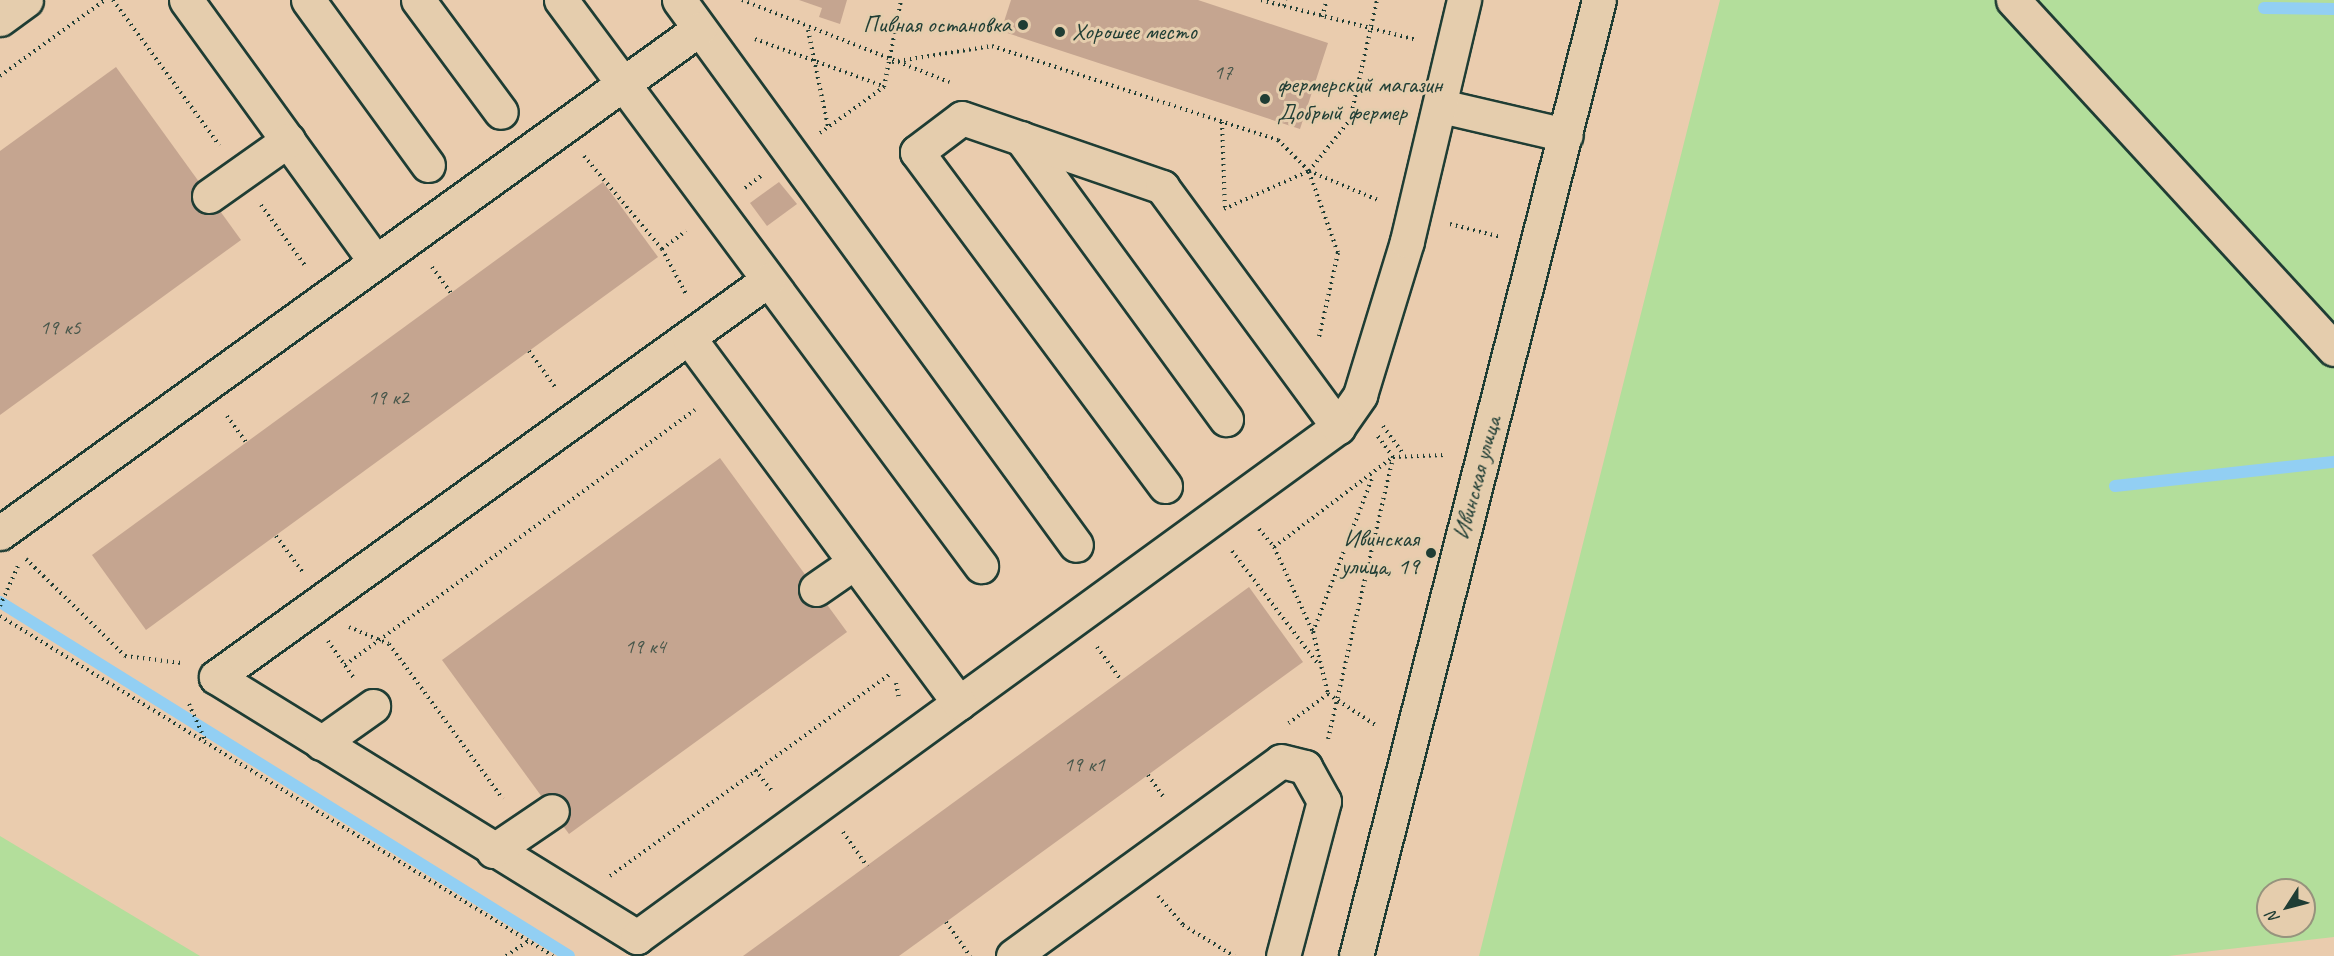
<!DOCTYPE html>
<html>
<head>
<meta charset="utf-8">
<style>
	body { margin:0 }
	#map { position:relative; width:2334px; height:956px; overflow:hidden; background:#eaccae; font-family:Caveat,sans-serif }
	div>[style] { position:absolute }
	.green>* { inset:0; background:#b3de9b }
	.stream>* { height:12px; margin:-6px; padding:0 6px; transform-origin:6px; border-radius:6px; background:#92cff3 }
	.building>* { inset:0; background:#c5a590 }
	.path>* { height:4px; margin-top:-2px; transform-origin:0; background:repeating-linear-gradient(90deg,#1f3d34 0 1.5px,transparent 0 6px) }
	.roads { filter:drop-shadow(2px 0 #1f3d34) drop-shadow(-2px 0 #1f3d34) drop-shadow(0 2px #1f3d34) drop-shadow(0 -2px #1f3d34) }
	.minor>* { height:33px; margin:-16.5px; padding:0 16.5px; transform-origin:16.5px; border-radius:16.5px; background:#e5cdad }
	.dots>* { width:16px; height:16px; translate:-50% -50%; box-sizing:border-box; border:3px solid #e5cdad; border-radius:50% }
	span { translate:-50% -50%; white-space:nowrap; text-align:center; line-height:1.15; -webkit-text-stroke:6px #e5cdad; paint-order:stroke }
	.number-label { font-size:21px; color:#48574b }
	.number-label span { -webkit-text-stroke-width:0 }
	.poi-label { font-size:24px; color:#1f3d34 }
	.right { translate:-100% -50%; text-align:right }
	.left { translate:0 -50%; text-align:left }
	.street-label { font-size:24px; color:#1f3d34 }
	.north { position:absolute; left:2256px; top:878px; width:60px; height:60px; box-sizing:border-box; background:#e5cdad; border:2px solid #96937d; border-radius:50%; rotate:234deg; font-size:16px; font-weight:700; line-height:24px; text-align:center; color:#1f3d34 }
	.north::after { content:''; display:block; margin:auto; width:21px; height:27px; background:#1f3d34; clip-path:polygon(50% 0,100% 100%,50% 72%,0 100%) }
</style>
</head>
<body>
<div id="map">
	<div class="green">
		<div style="clip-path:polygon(evenodd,1720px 0,2334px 0,2334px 937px,2168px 956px,1479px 956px,1720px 0,2268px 890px,2304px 890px,2304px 926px,2268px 926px,2268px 890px)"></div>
		<div style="clip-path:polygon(0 836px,200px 956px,0 956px)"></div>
	</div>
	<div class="stream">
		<div style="left:2264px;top:8px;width:70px;rotate:0.8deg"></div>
		<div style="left:2115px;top:486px;width:220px;rotate:-6.3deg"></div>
		<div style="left:0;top:602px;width:670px;rotate:31.89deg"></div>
	</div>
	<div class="building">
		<div style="clip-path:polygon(799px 0,847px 0,840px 24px,819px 17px,822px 8px)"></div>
		<div style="clip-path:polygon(1011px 0,1198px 0,1328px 43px,1300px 129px,1001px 31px)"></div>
		<div style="clip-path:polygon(116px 67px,241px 240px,0 415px,0 151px)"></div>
		<div style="clip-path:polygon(603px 182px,658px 257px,146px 630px,92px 555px)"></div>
		<div style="clip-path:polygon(779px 182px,797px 204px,767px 226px,750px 203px)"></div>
		<div style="clip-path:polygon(720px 458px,847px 632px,569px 834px,442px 660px)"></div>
		<div style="clip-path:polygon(1249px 587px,1303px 662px,946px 922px,899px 956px,743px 956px)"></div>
	</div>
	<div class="path">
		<div style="left:113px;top:0;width:180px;rotate:53.8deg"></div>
		<div style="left:742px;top:0;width:223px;rotate:21.6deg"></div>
		<div style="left:1261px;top:0;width:161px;rotate:14.4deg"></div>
		<div style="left:1284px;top:6px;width:6px;rotate:-72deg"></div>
		<div style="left:1322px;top:17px;width:18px;rotate:-74deg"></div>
		<div style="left:808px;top:30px;width:99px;rotate:78.3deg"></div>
		<div style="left:755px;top:39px;width:136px;rotate:20.2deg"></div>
		<div style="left:892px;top:62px;width:101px;rotate:-9.1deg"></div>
		<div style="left:992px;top:46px;width:301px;rotate:18.2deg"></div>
		<div style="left:1278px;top:140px;width:44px;rotate:45deg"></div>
		<div style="left:1309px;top:171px;width:75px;rotate:22.8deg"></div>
		<div style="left:0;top:76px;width:130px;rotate:-35.9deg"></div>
		<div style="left:1222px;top:122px;width:87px;rotate:88deg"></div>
		<div style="left:820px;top:133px;width:79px;rotate:-35.7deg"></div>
		<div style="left:884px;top:87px;width:89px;rotate:-78.9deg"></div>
		<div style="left:584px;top:156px;width:121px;rotate:50deg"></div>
		<div style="left:662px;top:249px;width:51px;rotate:61.9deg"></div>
		<div style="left:1309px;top:172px;width:86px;rotate:70.3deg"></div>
		<div style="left:1338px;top:253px;width:86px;rotate:102.7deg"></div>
		<div style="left:745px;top:188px;width:20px;rotate:-37deg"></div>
		<div style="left:261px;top:205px;width:77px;rotate:54deg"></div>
		<div style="left:1224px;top:209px;width:93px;rotate:-24.1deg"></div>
		<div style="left:1309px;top:171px;width:65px;rotate:-51.2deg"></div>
		<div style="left:1350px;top:120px;width:123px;rotate:-77.3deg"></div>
		<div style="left:1450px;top:224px;width:53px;rotate:14.3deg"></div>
		<div style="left:662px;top:249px;width:30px;rotate:-37deg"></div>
		<div style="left:432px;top:267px;width:32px;rotate:54deg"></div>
		<div style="left:529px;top:351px;width:44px;rotate:54.2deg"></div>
		<div style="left:227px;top:416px;width:32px;rotate:54deg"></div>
		<div style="left:1383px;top:426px;width:32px;rotate:54deg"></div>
		<div style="left:1259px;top:529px;width:23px;rotate:50deg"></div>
		<div style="left:1274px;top:547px;width:149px;rotate:-37.1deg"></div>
		<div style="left:1393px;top:457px;width:52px;rotate:-2.2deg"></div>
		<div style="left:276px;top:536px;width:44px;rotate:53.4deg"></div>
		<div style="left:1274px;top:547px;width:94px;rotate:65.4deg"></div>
		<div style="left:1313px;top:632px;width:64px;rotate:76.4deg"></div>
		<div style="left:1328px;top:694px;width:49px;rotate:143.4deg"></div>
		<div style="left:1232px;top:551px;width:142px;rotate:52.7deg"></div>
		<div style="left:26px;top:559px;width:139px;rotate:44.4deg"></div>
		<div style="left:125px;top:656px;width:57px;rotate:7deg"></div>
		<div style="left:0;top:606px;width:44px;rotate:-65.8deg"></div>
		<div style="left:0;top:616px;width:649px;rotate:31.58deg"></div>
		<div style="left:349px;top:627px;width:43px;rotate:23deg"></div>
		<div style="left:389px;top:644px;width:192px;rotate:53.7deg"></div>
		<div style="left:1313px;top:632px;width:167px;rotate:-69deg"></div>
		<div style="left:328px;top:641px;width:44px;rotate:55.2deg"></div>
		<div style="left:1097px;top:647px;width:41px;rotate:54deg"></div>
		<div style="left:345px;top:665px;width:433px;rotate:-36.1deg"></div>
		<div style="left:896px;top:683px;width:16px;rotate:79deg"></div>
		<div style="left:1328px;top:694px;width:59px;rotate:33.1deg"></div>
		<div style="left:189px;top:704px;width:42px;rotate:65.9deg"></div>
		<div style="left:1328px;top:739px;width:289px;rotate:-77deg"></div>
		<div style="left:1393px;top:457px;width:27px;rotate:-126deg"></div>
		<div style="left:755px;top:770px;width:28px;rotate:51deg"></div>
		<div style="left:1148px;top:775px;width:29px;rotate:55deg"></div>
		<div style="left:843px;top:832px;width:42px;rotate:54.8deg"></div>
		<div style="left:610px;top:876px;width:347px;rotate:-35.8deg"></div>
		<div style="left:1158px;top:896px;width:38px;rotate:49deg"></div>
		<div style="left:1183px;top:925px;width:60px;rotate:31.3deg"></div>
		<div style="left:946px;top:922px;width:42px;rotate:54.8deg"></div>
		<div style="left:506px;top:956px;width:27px;rotate:-34deg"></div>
	</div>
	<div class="roads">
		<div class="minor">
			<div style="left:186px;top:0;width:322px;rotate:54.1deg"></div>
			<div style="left:308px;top:0;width:204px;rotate:54deg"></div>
			<div style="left:418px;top:0;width:139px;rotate:53.5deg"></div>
			<div style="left:561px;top:0;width:705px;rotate:53.42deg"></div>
			<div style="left:679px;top:0;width:674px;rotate:53.93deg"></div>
			<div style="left:2013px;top:0;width:474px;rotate:47.4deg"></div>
			<div style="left:0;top:19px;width:32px;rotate:-36deg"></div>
			<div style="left:1441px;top:106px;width:128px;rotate:13.1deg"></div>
			<div style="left:1021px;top:138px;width:348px;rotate:53.9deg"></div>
			<div style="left:209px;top:196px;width:97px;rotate:-35.3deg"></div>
			<div style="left:768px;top:280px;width:680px;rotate:144.28deg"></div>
			<div style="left:216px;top:677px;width:495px;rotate:31.7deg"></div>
			<div style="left:637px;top:937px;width:867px;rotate:-36.04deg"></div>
			<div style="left:1338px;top:427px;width:39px;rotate:-55deg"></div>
			<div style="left:1360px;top:395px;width:161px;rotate:-73deg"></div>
			<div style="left:1407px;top:241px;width:248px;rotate:-76.7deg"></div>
			<div style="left:689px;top:338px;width:454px;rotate:53.5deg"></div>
			<div style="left:1165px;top:486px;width:416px;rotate:-126.6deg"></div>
			<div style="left:917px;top:152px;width:56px;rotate:-37.1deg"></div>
			<div style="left:962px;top:118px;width:212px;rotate:19deg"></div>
			<div style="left:1162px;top:187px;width:298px;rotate:53.7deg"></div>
			<div style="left:0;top:533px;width:862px;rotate:-35.79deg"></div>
			<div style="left:816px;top:589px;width:47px;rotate:-34.7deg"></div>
			<div style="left:321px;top:743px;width:64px;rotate:-35.4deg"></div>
			<div style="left:493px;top:851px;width:71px;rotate:-34.1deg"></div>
			<div style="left:1013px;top:956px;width:331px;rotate:-36deg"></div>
			<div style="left:1281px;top:761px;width:25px;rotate:14deg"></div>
			<div style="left:1305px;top:767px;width:39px;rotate:61deg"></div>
			<div style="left:1324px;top:801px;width:160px;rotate:104.8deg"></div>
			<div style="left:1356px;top:956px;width:986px;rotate:-75.74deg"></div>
		</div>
	</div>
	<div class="dots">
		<div style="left:1023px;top:25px;background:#1f3d34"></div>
		<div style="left:1060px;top:32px;background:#1f3d34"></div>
		<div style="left:1265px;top:99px;background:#1f3d34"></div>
		<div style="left:1431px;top:553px;background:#1f3d34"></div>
	</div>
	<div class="number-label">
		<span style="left:1223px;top:72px">17</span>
		<span style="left:60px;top:327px">19 к5</span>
		<span style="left:388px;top:397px">19 к2</span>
		<span style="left:645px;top:646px">19 к4</span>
		<span style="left:1084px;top:764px">19 к1</span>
	</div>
	<div class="poi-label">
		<span class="right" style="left:1011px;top:25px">Пивная остановка</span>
		<span class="left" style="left:1072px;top:32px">Хорошее место</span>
		<span class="left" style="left:1277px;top:99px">фермерский магазин<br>Добрый фермер</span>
		<span class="right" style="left:1419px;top:553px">Ивинская<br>улица, 19</span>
	</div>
	<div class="street-label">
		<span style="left:1477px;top:478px;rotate:-75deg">Ивинская улица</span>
	</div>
	<div class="north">N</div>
</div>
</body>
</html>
